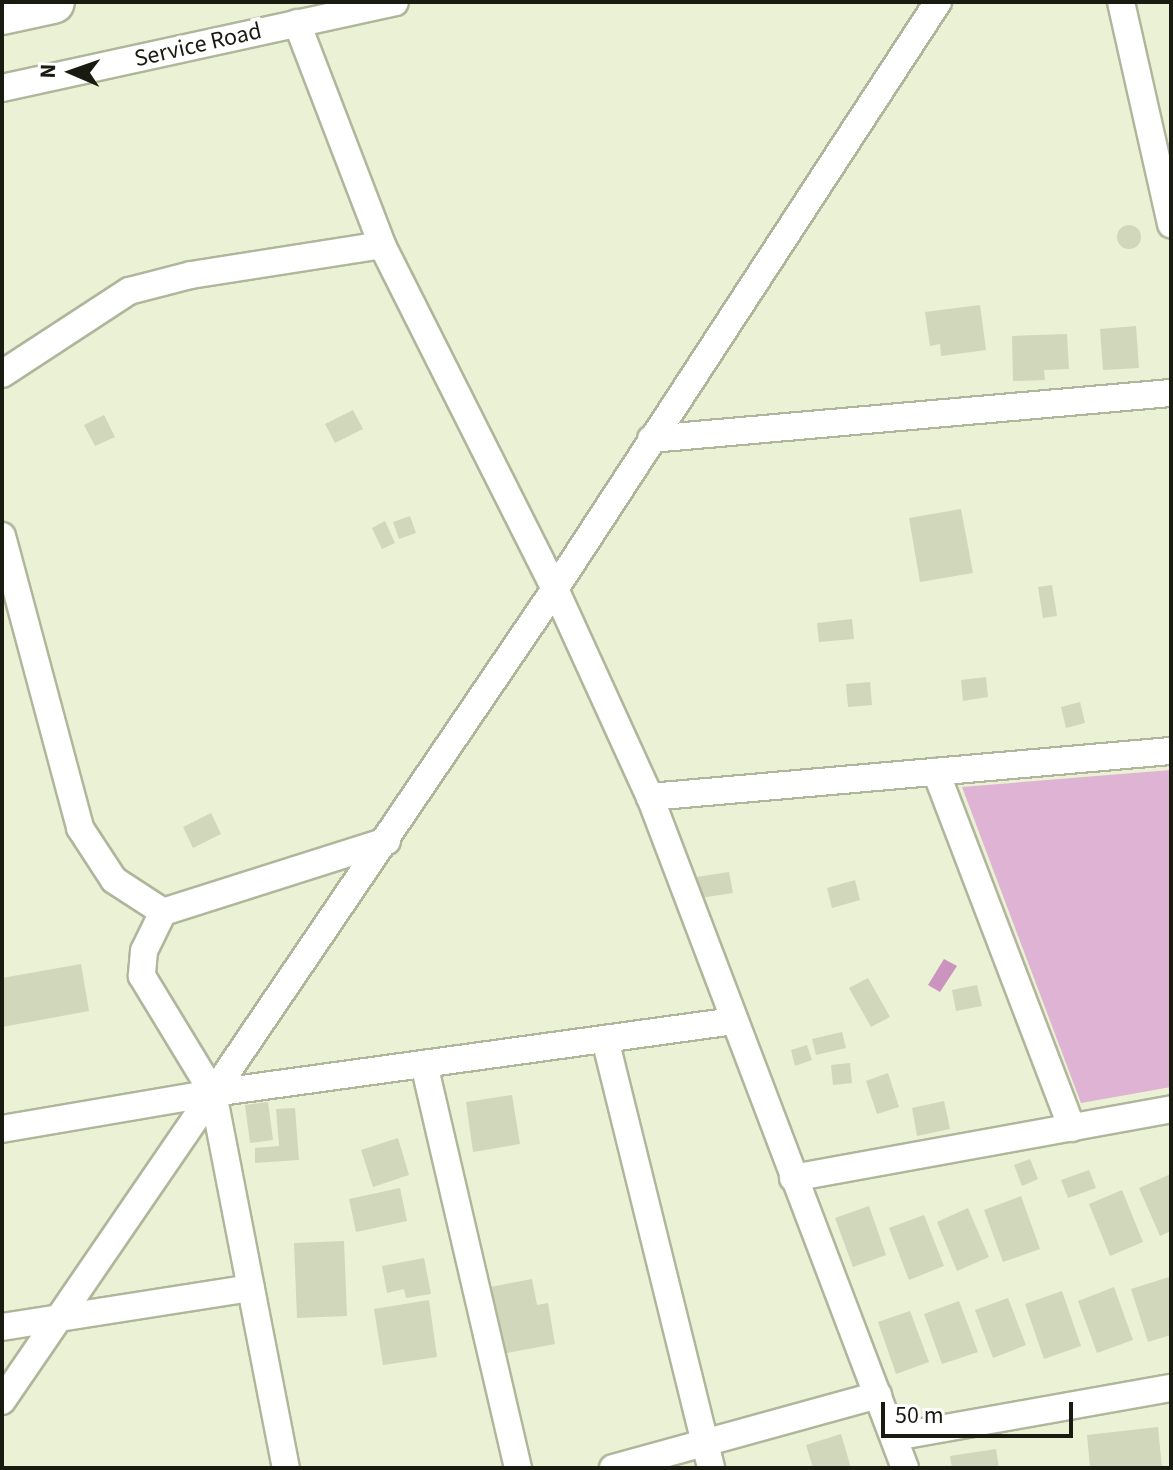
<!DOCTYPE html>
<html>
<head>
<meta charset="utf-8">
<style>
	body { margin:0 }
	#map { position:relative; width:1173px; height:1470px; overflow:hidden; background:#eaf1d4; font-family:"Source Sans 3",sans-serif }
	div>[style] { position:absolute }
	.green>* { inset:0; background:#deb3d4 }
	.water>* { inset:0; background:#cb94be }
	.building>* { inset:0; background:#d0d7bb }
	.round { border-radius:50% }
	.roads { filter:drop-shadow(2px 0 #b0b69b) drop-shadow(-2px 0 #b0b69b) drop-shadow(0 2px #b0b69b) drop-shadow(0 -2px #b0b69b) }
	.minor>* { height:26px; margin:-13px; padding:0 13px; transform-origin:13px; border-radius:13px; background:#fff }
	.primary>* { height:42px; margin:-21px; padding:0 21px; transform-origin:21px; border-radius:21px; background:#fff }
	span { translate:-50% -50%; white-space:nowrap; text-align:center; line-height:1.15; -webkit-text-stroke:8px #fff; paint-order:stroke }
	.street-label { font-size:24px; color:#191b11 }
	.frame { position:absolute; inset:0; border:4px solid #191b11; pointer-events:none }
	.north { position:absolute; left:32px; top:32px; width:80px; height:80px; -webkit-text-stroke:6px #fff; paint-order:stroke; rotate:272deg; font-size:22px; font-weight:700; line-height:32px; text-align:center; color:#191b11 }
	.north::after { content:''; display:block; margin:auto; width:28px; height:36px; background:#191b11; clip-path:polygon(50% 0,100% 100%,50% 72%,0 100%) }
	.scale { position:absolute; left:881px; top:1402px; width:192px; height:36px; box-sizing:border-box; border:4px solid #191b11; border-top:0; padding-left:10px; font-size:24px; line-height:28px; white-space:nowrap; color:#191b11; -webkit-text-stroke:6px #fff; paint-order:stroke }
</style>
</head>
<body>
<div id="map">
	<div class="green">
		<div style="clip-path:polygon(1171px 770px,1171px 1087px,1081px 1103px,962px 787px)"></div>
	</div>
	<div class="water">
		<div style="clip-path:polygon(944px 959px,957px 966px,940px 992px,928px 985px)"></div>
	</div>
	<div class="building">
		<div class="round" style="left:1117px;top:225px;width:24px;height:24px"></div>
		<div style="clip-path:polygon(980px 305px,986px 350px,941px 356px,940px 344px,930px 346px,925px 312px)"></div>
		<div style="clip-path:polygon(1136px 326px,1139px 368px,1103px 370px,1100px 329px)"></div>
		<div style="clip-path:polygon(1067px 334px,1069px 369px,1044px 370px,1045px 380px,1013px 381px,1012px 336px)"></div>
		<div style="clip-path:polygon(353px 410px,363px 429px,335px 443px,325px 424px)"></div>
		<div style="clip-path:polygon(104px 415px,115px 437px,95px 446px,84px 425px)"></div>
		<div style="clip-path:polygon(961px 509px,973px 573px,920px 582px,909px 518px)"></div>
		<div style="clip-path:polygon(410px 516px,416px 533px,399px 539px,393px 522px)"></div>
		<div style="clip-path:polygon(385px 521px,395px 543px,382px 549px,372px 528px)"></div>
		<div style="clip-path:polygon(1052px 585px,1057px 616px,1043px 618px,1038px 587px)"></div>
		<div style="clip-path:polygon(852px 619px,854px 639px,819px 642px,817px 623px)"></div>
		<div style="clip-path:polygon(986px 677px,988px 697px,963px 701px,961px 680px)"></div>
		<div style="clip-path:polygon(870px 682px,872px 705px,848px 707px,846px 684px)"></div>
		<div style="clip-path:polygon(1080px 702px,1085px 723px,1066px 728px,1061px 707px)"></div>
		<div style="clip-path:polygon(211px 813px,221px 834px,193px 848px,183px 827px)"></div>
		<div style="clip-path:polygon(729px 872px,733px 893px,694px 899px,690px 878px)"></div>
		<div style="clip-path:polygon(855px 880px,860px 900px,832px 908px,827px 888px)"></div>
		<div style="clip-path:polygon(81px 964px,89px 1011px,2px 1027px,2px 978px)"></div>
		<div style="clip-path:polygon(868px 978px,890px 1017px,871px 1027px,849px 988px)"></div>
		<div style="clip-path:polygon(977px 985px,982px 1006px,956px 1011px,952px 990px)"></div>
		<div style="clip-path:polygon(842px 1032px,846px 1048px,816px 1055px,812px 1039px)"></div>
		<div style="clip-path:polygon(807px 1045px,812px 1060px,795px 1066px,791px 1050px)"></div>
		<div style="clip-path:polygon(850px 1063px,852px 1083px,833px 1085px,831px 1065px)"></div>
		<div style="clip-path:polygon(888px 1073px,899px 1107px,877px 1114px,866px 1081px)"></div>
		<div style="clip-path:polygon(512px 1095px,520px 1144px,473px 1152px,466px 1102px)"></div>
		<div style="clip-path:polygon(944px 1101px,950px 1129px,917px 1136px,912px 1108px)"></div>
		<div style="clip-path:polygon(268px 1102px,273px 1140px,250px 1143px,245px 1105px)"></div>
		<div style="clip-path:polygon(295px 1108px,299px 1160px,255px 1163px,255px 1148px,279px 1146px,276px 1109px)"></div>
		<div style="clip-path:polygon(398px 1138px,409px 1175px,373px 1187px,361px 1150px)"></div>
		<div style="clip-path:polygon(1030px 1159px,1038px 1179px,1022px 1186px,1014px 1165px)"></div>
		<div style="clip-path:polygon(1089px 1170px,1096px 1188px,1068px 1198px,1061px 1180px)"></div>
		<div style="clip-path:polygon(1171px 1174px,1171px 1231px,1160px 1236px,1139px 1188px)"></div>
		<div style="clip-path:polygon(400px 1188px,407px 1221px,356px 1232px,349px 1199px)"></div>
		<div style="clip-path:polygon(1122px 1190px,1143px 1242px,1110px 1256px,1089px 1204px)"></div>
		<div style="clip-path:polygon(1021px 1196px,1040px 1249px,1003px 1262px,984px 1210px)"></div>
		<div style="clip-path:polygon(869px 1206px,886px 1255px,853px 1267px,835px 1218px)"></div>
		<div style="clip-path:polygon(968px 1208px,989px 1257px,957px 1271px,937px 1222px)"></div>
		<div style="clip-path:polygon(924px 1215px,944px 1266px,909px 1280px,889px 1228px)"></div>
		<div style="clip-path:polygon(344px 1241px,347px 1316px,297px 1318px,294px 1243px)"></div>
		<div style="clip-path:polygon(424px 1258px,431px 1294px,406px 1298px,404px 1289px,387px 1293px,382px 1266px)"></div>
		<div style="clip-path:polygon(1169px 1277px,1171px 1335px,1148px 1342px,1131px 1289px)"></div>
		<div style="clip-path:polygon(532px 1279px,537px 1305px,548px 1303px,555px 1344px,502px 1354px,490px 1287px)"></div>
		<div style="clip-path:polygon(1114px 1287px,1133px 1340px,1097px 1353px,1078px 1301px)"></div>
		<div style="clip-path:polygon(1062px 1291px,1081px 1346px,1044px 1359px,1025px 1304px)"></div>
		<div style="clip-path:polygon(1008px 1298px,1026px 1345px,993px 1358px,975px 1310px)"></div>
		<div style="clip-path:polygon(429px 1300px,437px 1357px,383px 1365px,374px 1309px)"></div>
		<div style="clip-path:polygon(959px 1301px,978px 1352px,942px 1364px,924px 1314px)"></div>
		<div style="clip-path:polygon(910px 1311px,929px 1362px,896px 1374px,878px 1322px)"></div>
		<div style="clip-path:polygon(1158px 1427px,1162px 1468px,1090px 1468px,1087px 1435px)"></div>
		<div style="clip-path:polygon(841px 1434px,851px 1468px,813px 1468px,806px 1445px)"></div>
		<div style="clip-path:polygon(996px 1449px,999px 1468px,952px 1468px,950px 1456px)"></div>
	</div>
	<div class="roads">
		<div class="minor">
			<div style="left:1121px;top:2px;width:228px;rotate:77.3deg"></div>
			<div style="left:297px;top:23px;width:238px;rotate:69deg"></div>
			<div style="left:382px;top:245px;width:385px;rotate:63.3deg"></div>
			<div style="left:555px;top:589px;width:229px;rotate:65.5deg"></div>
			<div style="left:650px;top:797px;width:718px;rotate:69.19deg"></div>
			<div style="left:2px;top:88px;width:402px;rotate:-12.3deg"></div>
			<div style="left:2px;top:374px;width:152px;rotate:-33.2deg"></div>
			<div style="left:129px;top:291px;width:64px;rotate:-14.5deg"></div>
			<div style="left:191px;top:275px;width:193px;rotate:-8.9deg"></div>
			<div style="left:651px;top:439px;width:522px;rotate:-5.06deg"></div>
			<div style="left:2px;top:536px;width:302px;rotate:75deg"></div>
			<div style="left:80px;top:828px;width:62px;rotate:56.8deg"></div>
			<div style="left:114px;top:880px;width:59px;rotate:33.1deg"></div>
			<div style="left:163px;top:912px;width:235px;rotate:-17.6deg"></div>
			<div style="left:936px;top:772px;width:381px;rotate:69.1deg"></div>
			<div style="left:650px;top:797px;width:523px;rotate:-5.05deg"></div>
			<div style="left:163px;top:912px;width:43px;rotate:116deg"></div>
			<div style="left:144px;top:951px;width:25px;rotate:95deg"></div>
			<div style="left:142px;top:976px;width:137px;rotate:58.7deg"></div>
			<div style="left:213px;top:1093px;width:382px;rotate:79deg"></div>
			<div style="left:605px;top:1039px;width:442px;rotate:76.1deg"></div>
			<div style="left:424px;top:1064px;width:415px;rotate:76.9deg"></div>
			<div style="left:2px;top:1129px;width:214px;rotate:-9.7deg"></div>
			<div style="left:213px;top:1093px;width:609px;rotate:-55.84deg"></div>
			<div style="left:555px;top:589px;width:701px;rotate:-56.88deg"></div>
			<div style="left:793px;top:1178px;width:384px;rotate:-10.3deg"></div>
			<div style="left:2px;top:1327px;width:252px;rotate:-8.9deg"></div>
			<div style="left:2px;top:1401px;width:373px;rotate:-55.6deg"></div>
			<div style="left:213px;top:1093px;width:526px;rotate:-7.87deg"></div>
			<div style="left:895px;top:1437px;width:280px;rotate:-10.1deg"></div>
			<div style="left:613px;top:1468px;width:275px;rotate:-15.4deg"></div>
		</div>
		<div class="primary">
			<div style="left:2px;top:13px;width:52px;rotate:-12.2deg"></div>
		</div>
	</div>
	<div class="street-label">
		<span style="left:198px;top:45px;rotate:-13deg">Service Road</span>
	</div>
	<div class="frame"></div>
	<div class="north">N</div>
	<div class="scale">50 m</div>
</div>
</body>
</html>
